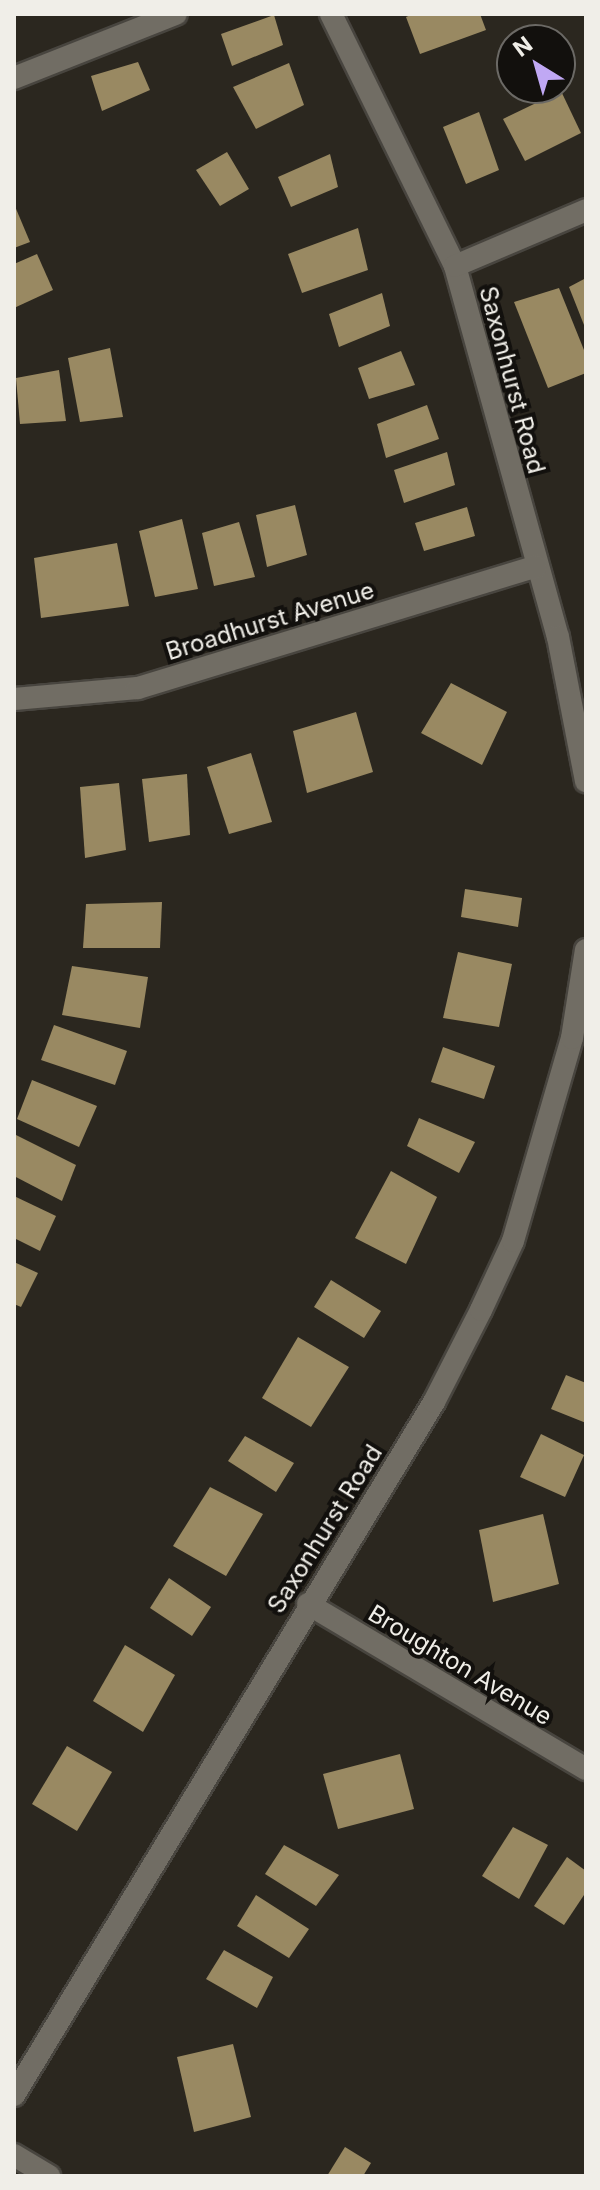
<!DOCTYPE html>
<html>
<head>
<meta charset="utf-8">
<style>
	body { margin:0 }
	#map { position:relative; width:600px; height:2190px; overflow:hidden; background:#2b271f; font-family:Inter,sans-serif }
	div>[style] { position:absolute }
	.building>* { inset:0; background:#998962 }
	.roads { filter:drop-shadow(2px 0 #48453f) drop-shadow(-2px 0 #48453f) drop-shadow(0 2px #48453f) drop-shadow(0 -2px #48453f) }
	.minor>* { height:22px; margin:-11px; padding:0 11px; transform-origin:11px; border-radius:11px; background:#716d64 }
	.tertiary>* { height:22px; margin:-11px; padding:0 11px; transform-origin:11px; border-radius:11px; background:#716d64 }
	span { translate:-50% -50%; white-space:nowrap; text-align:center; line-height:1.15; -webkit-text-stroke:8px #12100d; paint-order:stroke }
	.street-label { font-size:24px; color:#f0eee8 }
	.frame { position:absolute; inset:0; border:16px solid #f0eee8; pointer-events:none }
	.north { position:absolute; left:496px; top:24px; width:80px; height:80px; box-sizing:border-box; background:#12100d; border:2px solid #6b6965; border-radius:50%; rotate:323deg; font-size:22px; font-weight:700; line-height:32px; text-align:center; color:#f0eee8 }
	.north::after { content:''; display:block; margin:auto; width:28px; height:36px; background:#c0a8f4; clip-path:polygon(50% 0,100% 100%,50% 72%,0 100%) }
</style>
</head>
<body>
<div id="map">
	<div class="building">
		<div style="clip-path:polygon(413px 14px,480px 14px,486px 30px,420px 54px,406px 17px)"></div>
		<div style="clip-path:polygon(274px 15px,283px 45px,232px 66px,221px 34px)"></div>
		<div style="clip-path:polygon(138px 62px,150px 90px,102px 111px,91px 76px)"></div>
		<div style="clip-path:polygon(289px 63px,304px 105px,256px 129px,233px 87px)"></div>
		<div style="clip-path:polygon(561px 91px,581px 133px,525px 161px,503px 119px)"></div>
		<div style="clip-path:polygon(479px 112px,499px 170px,466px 184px,443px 127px)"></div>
		<div style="clip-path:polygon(227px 152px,249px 189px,220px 206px,196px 170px)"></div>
		<div style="clip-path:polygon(330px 154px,338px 187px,291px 207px,278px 177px)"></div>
		<div style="clip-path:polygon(14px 204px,30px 242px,14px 248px)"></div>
		<div style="clip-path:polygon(358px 228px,368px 270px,302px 293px,288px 254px)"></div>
		<div style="clip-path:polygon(37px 254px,53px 290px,14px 308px,14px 264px)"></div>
		<div style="clip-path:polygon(586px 278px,586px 330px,569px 287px)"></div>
		<div style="clip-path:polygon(559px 288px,586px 355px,586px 373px,548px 388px,514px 302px)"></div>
		<div style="clip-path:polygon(382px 293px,390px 326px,339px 347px,329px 314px)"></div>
		<div style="clip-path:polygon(110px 348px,123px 417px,80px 422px,68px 358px)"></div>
		<div style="clip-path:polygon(401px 351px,415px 385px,369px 399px,358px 368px)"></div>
		<div style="clip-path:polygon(59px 370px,66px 421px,20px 424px,16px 378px)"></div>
		<div style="clip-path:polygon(427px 405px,439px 439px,386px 458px,377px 424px)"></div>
		<div style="clip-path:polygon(447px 452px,455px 485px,404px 503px,394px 470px)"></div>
		<div style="clip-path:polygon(295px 505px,307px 555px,267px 567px,256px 515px)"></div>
		<div style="clip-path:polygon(467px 507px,475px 536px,424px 551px,415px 523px)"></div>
		<div style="clip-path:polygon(182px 519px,198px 589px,155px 597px,139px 531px)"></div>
		<div style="clip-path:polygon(239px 522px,255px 577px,214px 586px,202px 533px)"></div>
		<div style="clip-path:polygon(117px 543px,129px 606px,41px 618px,34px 558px)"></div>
		<div style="clip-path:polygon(451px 683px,507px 712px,482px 765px,421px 733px)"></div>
		<div style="clip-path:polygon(356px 712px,373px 772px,307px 793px,293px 731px)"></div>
		<div style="clip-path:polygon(251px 753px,272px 822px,229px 834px,207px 767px)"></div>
		<div style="clip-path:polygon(187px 774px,190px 835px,149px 842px,142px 779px)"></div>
		<div style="clip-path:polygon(119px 783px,126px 850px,85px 858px,80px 787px)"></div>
		<div style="clip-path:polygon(465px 889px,522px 898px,518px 927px,461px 917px)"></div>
		<div style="clip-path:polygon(162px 902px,160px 948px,83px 948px,86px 904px)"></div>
		<div style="clip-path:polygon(458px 952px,512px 964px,499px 1027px,443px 1018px)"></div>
		<div style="clip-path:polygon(72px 966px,148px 977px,140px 1028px,62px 1015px)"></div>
		<div style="clip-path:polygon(54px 1025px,127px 1051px,115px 1085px,41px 1060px)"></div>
		<div style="clip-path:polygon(443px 1047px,495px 1066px,484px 1099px,431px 1082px)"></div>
		<div style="clip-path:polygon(32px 1080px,97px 1106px,79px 1147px,17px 1119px)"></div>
		<div style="clip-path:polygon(419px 1118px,475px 1142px,459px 1173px,407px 1146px)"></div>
		<div style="clip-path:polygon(14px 1134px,76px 1165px,62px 1201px,14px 1176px)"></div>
		<div style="clip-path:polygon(391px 1171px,437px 1197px,406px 1264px,355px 1238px)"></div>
		<div style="clip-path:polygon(14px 1196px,56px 1216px,40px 1251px,14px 1238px)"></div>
		<div style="clip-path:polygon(14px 1262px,38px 1273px,21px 1307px,14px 1304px)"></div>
		<div style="clip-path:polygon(331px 1280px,381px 1311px,364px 1338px,314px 1307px)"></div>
		<div style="clip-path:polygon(298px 1337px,349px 1367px,311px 1427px,262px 1398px)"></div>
		<div style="clip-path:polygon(566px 1375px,586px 1383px,586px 1423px,551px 1409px)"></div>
		<div style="clip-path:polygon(541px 1434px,584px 1455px,565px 1497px,520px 1477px)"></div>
		<div style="clip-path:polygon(245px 1436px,294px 1463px,276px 1492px,228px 1461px)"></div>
		<div style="clip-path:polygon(210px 1487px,263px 1514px,226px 1576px,173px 1546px)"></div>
		<div style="clip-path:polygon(543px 1514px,559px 1584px,493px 1602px,479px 1530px)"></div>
		<div style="clip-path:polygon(169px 1578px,211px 1607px,192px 1636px,150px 1608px)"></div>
		<div style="clip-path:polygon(125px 1645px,175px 1675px,143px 1732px,93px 1701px)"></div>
		<div style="clip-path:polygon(67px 1746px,112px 1772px,77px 1831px,32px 1804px)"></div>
		<div style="clip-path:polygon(400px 1754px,414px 1809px,338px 1829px,323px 1774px)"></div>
		<div style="clip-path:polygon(513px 1827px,548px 1845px,519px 1899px,482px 1876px)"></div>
		<div style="clip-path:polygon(284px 1845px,339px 1875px,316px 1906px,265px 1874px)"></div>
		<div style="clip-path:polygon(567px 1857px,586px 1871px,586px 1892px,564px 1925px,534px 1906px)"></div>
		<div style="clip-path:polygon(256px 1895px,309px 1929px,289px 1958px,237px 1926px)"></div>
		<div style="clip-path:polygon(224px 1950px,273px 1977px,257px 2008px,206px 1979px)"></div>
		<div style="clip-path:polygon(233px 2044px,251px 2117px,194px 2132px,177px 2057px)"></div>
		<div style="clip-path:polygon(345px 2147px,371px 2163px,363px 2176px,327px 2176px)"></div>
	</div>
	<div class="roads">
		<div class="minor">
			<div style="left:331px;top:14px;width:281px;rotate:63.8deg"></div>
			<div style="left:455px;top:266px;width:385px;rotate:74.5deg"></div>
			<div style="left:558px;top:637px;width:147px;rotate:79deg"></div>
			<div style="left:14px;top:78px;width:174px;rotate:-21.6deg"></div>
			<div style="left:455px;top:266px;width:142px;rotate:-23.1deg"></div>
			<div style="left:14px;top:699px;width:124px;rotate:-5.1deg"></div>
			<div style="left:138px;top:688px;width:416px;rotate:-17deg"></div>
			<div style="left:308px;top:1604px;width:323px;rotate:30.7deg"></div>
			<div style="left:14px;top:2095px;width:810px;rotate:-58.78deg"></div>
			<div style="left:434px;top:1402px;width:103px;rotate:-62.9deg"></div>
			<div style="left:481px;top:1310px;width:76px;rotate:-65.1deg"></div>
			<div style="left:513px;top:1241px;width:211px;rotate:-73.8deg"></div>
			<div style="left:572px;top:1038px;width:89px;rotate:-81deg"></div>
		</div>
		<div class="tertiary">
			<div style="left:14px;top:2155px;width:41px;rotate:31deg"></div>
		</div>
	</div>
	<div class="street-label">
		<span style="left:512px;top:380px;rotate:75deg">Saxonhurst Road</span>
		<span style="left:270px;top:621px;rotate:-17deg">Broadhurst Avenue</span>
		<span style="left:325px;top:1529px;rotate:-58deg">Saxonhurst Road</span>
		<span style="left:460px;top:1665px;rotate:31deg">Broughton Avenue</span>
	</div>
	<div class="frame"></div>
	<div class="north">N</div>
</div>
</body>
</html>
